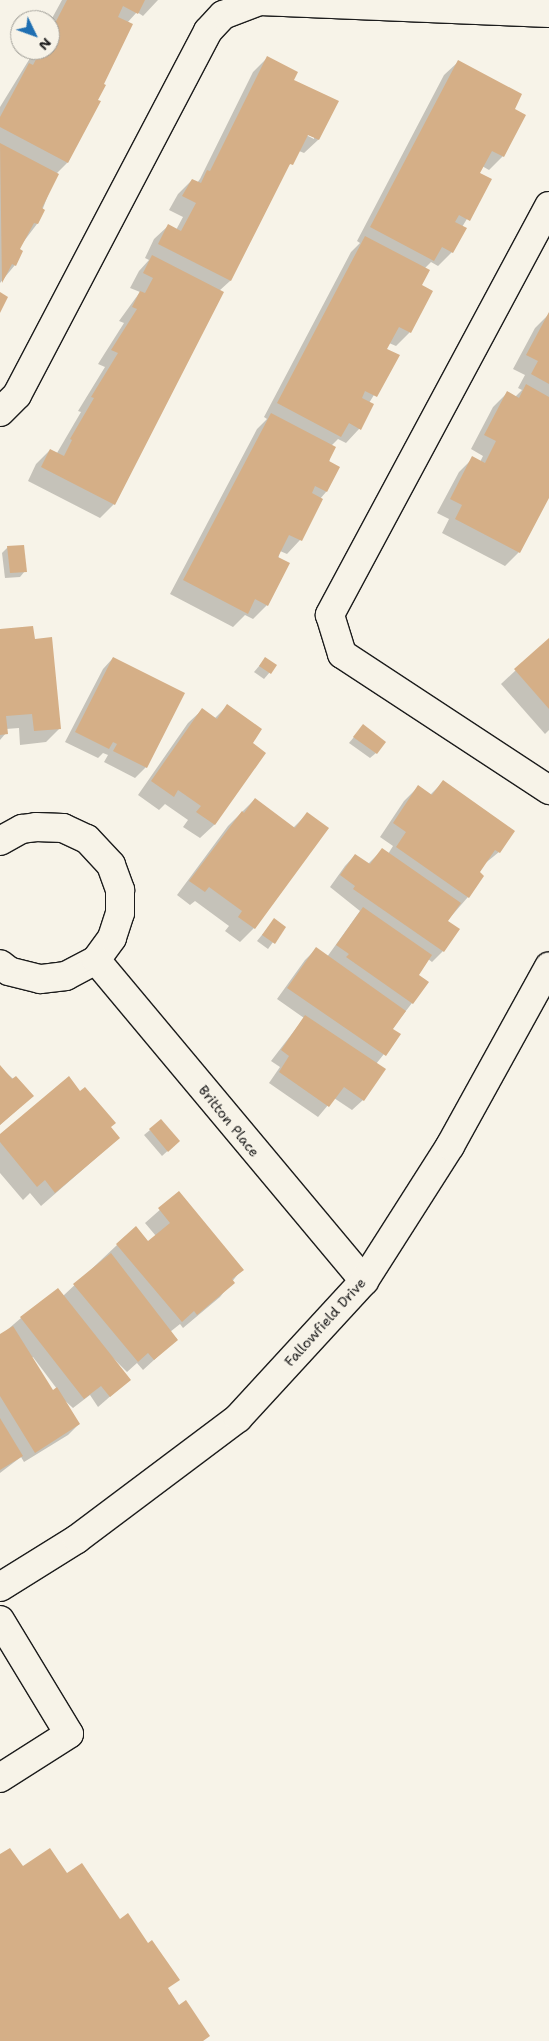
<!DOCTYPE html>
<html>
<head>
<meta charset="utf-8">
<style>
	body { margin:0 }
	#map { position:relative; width:549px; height:2041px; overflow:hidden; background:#f7f3e8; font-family:"Shantell Sans",sans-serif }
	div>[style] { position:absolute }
	.shadow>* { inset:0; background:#0003 }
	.building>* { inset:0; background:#d5af87 }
	.roads { filter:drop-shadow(1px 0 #1c1c1c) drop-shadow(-1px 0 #1c1c1c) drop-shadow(0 1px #1c1c1c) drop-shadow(0 -1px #1c1c1c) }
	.minor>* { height:28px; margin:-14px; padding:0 14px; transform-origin:14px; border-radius:14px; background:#f7f3e8 }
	span { translate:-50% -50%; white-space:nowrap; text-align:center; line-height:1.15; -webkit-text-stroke:4px #f7f3e8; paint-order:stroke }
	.street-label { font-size:14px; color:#1c1c1c }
	.north { position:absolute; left:10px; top:10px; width:50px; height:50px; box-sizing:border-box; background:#f7f3e8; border:1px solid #9f9d96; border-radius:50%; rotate:132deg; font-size:14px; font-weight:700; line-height:20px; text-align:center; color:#1c1c1c }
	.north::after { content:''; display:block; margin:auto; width:18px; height:22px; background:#1f6fb2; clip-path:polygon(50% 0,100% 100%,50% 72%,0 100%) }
</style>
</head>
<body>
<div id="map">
	<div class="shadow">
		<div style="clip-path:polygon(62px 0,158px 0,143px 16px,137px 12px,127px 23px,96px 100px,99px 102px,67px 163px,56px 174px,37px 224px,18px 249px,15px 265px,0 283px,0 107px,35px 50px,50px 50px,50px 22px)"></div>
		<div style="clip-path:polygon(evenodd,267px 58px,292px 81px,337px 102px,318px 140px,304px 153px,299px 151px,284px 172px,230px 281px,219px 291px,114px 504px,100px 518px,28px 481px,36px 464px,50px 450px,57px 453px,81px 412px,78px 411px,105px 367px,98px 364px,124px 323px,119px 321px,140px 292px,130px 288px,139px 271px,149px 260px,145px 258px,154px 239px,168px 226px,176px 230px,183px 217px,169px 210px,178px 194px,192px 180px,197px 183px,200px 179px,253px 72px,267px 58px,302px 133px,314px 137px,314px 139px,302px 133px)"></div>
		<div style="clip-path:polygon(458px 62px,513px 109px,503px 156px,489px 170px,482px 166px,479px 173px,491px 180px,462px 227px,452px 252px,438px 266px,431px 262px,424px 269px,410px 332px,396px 346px,389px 343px,386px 349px,398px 356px,369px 403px,359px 429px,346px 443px,338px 439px,331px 446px,326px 492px,320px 499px,300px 540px,287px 554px,280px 551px,267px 605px,253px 619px,245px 615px,233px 627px,170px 594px,257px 429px,267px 419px,264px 417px,351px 252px,360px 243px,357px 241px,444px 75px)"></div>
		<div style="clip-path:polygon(549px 314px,549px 495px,519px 552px,505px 566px,442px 533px,449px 519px,437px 513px,459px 472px,473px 458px,480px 462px,483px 456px,471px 449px,493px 407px,507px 393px,515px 397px,522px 390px,518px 388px,525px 375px,513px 369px,535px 328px)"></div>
		<div style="clip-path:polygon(8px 547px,25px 571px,20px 577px,5px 578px,2px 553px)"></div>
		<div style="clip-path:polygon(0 630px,34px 640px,60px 728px,46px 742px,20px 745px,19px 728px,6px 729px,6px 733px,0 740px)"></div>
		<div style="clip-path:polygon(549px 639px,549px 730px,545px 734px,501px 684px)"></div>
		<div style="clip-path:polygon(113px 658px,146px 767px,135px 778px,104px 762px,108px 755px,103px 753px,98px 758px,65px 742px,103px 669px)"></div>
		<div style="clip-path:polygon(265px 659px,275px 666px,264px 679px,254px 672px)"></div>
		<div style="clip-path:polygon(227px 706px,251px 744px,264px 753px,214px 825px,200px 838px,183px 827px,188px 820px,165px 804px,159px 810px,138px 795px,188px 723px,202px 710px,215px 718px)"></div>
		<div style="clip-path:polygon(363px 726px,376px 753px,370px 758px,349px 743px)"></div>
		<div style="clip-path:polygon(443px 782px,499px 852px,483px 865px,468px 897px,447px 921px,458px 929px,443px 951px,432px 962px,428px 959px,417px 975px,412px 1003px,392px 1029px,399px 1035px,376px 1064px,363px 1100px,352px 1110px,334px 1098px,318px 1117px,269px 1083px,280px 1067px,271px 1061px,304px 1018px,277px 999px,305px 960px,316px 949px,327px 957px,360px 911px,330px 887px,345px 866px,355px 855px,368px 864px,382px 850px,388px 854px,393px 846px,380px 837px,404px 801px,418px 787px,430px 795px)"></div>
		<div style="clip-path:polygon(255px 799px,293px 828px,307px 814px,327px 828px,254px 928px,240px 942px,225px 931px,229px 926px,195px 901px,190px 905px,177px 895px,228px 826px)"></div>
		<div style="clip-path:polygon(274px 920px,284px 927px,268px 949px,257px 941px)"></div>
		<div style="clip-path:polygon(0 1067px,32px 1096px,0 1125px)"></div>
		<div style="clip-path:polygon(110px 1127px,119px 1138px,41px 1206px,30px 1193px,23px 1200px,0 1173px,0 1136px)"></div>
		<div style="clip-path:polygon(150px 1130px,173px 1146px,162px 1156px,144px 1135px)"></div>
		<div style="clip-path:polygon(evenodd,179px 1193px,242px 1269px,220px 1297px,183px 1328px,180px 1324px,170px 1332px,177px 1339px,143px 1370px,137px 1363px,127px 1372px,109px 1354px,129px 1380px,98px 1407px,90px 1395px,73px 1408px,63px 1399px,79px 1424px,68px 1435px,24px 1462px,21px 1457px,0 1473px,0 1336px,21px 1318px,63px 1296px,117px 1245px,148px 1243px,156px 1236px,145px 1223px,179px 1193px,33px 1357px,57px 1389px,52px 1392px,31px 1358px,33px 1357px)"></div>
	</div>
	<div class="building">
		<div style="clip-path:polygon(67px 0,145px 0,138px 14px,123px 6px,118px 17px,133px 24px,104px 84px,106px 85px,98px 100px,101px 101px,68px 163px,0 127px,0 117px,29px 63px,33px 65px,41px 50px,50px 50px,50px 33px)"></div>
		<div style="clip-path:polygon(267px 56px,298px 72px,294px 80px,339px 101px,319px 140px,308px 135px,293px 165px,290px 164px,231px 281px,158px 244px,168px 224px,181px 231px,196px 203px,182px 196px,192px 179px,201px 183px,207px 170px,210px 171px)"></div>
		<div style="clip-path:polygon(458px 60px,522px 94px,515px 109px,526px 115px,504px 157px,492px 151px,480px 173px,492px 179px,470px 221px,459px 215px,455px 222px,467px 228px,453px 253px,442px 247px,434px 261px,370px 227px)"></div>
		<div style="clip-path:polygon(0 143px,59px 174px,42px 208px,45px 210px,38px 224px,34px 223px,20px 249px,23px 251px,16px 266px,12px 264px,2px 283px)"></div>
		<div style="clip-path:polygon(365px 236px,430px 270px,422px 285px,433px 291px,411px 333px,399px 327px,387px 349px,400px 355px,377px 397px,365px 391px,362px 398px,374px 404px,361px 430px,349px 423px,341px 437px,277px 403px)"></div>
		<div style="clip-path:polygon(152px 255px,224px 292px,115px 505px,41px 467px,50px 449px,64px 456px,72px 440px,70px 439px,94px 398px,91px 397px,118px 353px,111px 350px,137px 309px,132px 307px,140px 291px,145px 293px,153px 278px,143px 273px)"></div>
		<div style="clip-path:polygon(0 292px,8px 297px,0 313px)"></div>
		<div style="clip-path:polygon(549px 312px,549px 384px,531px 374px,538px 361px,526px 355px)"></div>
		<div style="clip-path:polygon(526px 384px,549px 397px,549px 498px,520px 553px,455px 519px,462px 505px,450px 499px,472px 456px,485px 463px,496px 441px,484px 435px,507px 391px,519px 398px)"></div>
		<div style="clip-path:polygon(271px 413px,336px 447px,329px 461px,340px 467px,327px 492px,315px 486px,312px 493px,323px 499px,302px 541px,289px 535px,278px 557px,290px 563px,268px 606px,255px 599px,248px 614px,183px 580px)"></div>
		<div style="clip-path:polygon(24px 545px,27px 572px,10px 573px,7px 546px)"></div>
		<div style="clip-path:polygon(33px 626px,35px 639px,52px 637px,61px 729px,34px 731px,32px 714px,6px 716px,8px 734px,0 735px,0 629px)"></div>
		<div style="clip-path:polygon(549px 638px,549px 709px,514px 669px)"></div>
		<div style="clip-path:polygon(113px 657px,185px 693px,147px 768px,113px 751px,117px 744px,113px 742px,109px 749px,75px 732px)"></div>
		<div style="clip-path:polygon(265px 657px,277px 665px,271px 674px,259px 666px)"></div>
		<div style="clip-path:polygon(227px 704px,262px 729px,253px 743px,266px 753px,215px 825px,196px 812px,201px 806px,178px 790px,174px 797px,151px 781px,202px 708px,217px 719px)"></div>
		<div style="clip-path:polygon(363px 724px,386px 742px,377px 754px,353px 737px)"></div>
		<div style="clip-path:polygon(443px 780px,515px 831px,500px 853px,495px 850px,480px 872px,484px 876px,469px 898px,396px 847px,406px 832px,393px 823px,418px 785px,432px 795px)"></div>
		<div style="clip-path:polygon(255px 798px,295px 828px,307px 812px,329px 828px,255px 929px,238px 917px,242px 911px,209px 887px,205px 892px,189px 881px,242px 811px,244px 813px)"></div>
		<div style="clip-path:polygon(382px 848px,461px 903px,448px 921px,460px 929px,444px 952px,353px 889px,355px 886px,340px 875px,355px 854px,370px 864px)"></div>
		<div style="clip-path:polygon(363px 907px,432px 955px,419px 975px,429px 982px,413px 1004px,346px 957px,349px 954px,336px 945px)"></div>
		<div style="clip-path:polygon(274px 918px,286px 927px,275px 944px,262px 935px)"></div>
		<div style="clip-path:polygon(316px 947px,406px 1011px,393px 1029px,401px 1034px,386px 1056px,287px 988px)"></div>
		<div style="clip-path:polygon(305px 1015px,386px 1069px,364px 1101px,344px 1087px,329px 1107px,279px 1072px,289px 1056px,281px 1050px)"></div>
		<div style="clip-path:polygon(0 1065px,12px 1079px,16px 1076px,34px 1096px,0 1125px)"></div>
		<div style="clip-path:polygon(69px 1076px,80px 1091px,85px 1087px,116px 1123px,111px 1127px,120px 1138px,55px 1193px,45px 1180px,37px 1187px,0 1142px,0 1134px)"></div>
		<div style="clip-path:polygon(161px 1119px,180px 1141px,168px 1152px,149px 1129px)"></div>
		<div style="clip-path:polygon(179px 1191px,244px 1270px,232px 1279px,235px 1283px,197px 1315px,194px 1311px,182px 1322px,116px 1244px,136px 1226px,148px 1241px,170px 1223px,158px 1208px)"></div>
		<div style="clip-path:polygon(111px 1253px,178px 1340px,154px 1360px,148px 1353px,138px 1362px,73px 1284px)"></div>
		<div style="clip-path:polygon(58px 1288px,131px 1380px,110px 1397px,101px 1386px,84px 1399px,20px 1317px)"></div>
		<div style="clip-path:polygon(13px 1326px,53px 1390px,57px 1387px,80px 1424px,35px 1453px,0 1396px,0 1334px)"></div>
		<div style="clip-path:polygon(0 1418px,23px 1456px,0 1470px)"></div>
		<div style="clip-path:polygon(10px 1848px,23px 1866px,50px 1848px,67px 1873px,82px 1863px,120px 1919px,128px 1913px,148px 1943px,152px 1940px,180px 1980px,168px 1988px,179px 2005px,186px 2000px,210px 2036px,203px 2041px,0 2041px,0 1854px)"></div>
	</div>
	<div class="roads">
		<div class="minor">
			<div style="left:549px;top:206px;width:464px;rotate:118.2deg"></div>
			<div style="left:330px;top:615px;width:41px;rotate:72.9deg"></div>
			<div style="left:342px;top:654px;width:248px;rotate:33.3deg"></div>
			<div style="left:0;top:412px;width:24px;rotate:-45deg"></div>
			<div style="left:17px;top:395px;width:411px;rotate:-62.3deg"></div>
			<div style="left:208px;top:31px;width:22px;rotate:-47deg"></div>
			<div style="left:223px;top:15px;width:40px;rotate:-21deg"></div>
			<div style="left:260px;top:1px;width:289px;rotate:2.4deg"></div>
			<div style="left:0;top:841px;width:25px;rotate:-29deg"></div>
			<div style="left:22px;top:829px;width:14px;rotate:-8deg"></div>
			<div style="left:36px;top:827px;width:27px;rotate:2deg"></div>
			<div style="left:63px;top:828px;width:26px;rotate:25deg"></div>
			<div style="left:87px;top:839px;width:35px;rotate:47deg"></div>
			<div style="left:111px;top:865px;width:27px;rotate:70deg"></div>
			<div style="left:120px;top:890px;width:23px;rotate:90deg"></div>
			<div style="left:120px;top:913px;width:26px;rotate:108deg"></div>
			<div style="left:112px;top:938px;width:27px;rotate:126deg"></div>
			<div style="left:96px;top:960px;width:34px;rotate:152deg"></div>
			<div style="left:66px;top:976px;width:26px;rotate:173deg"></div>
			<div style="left:40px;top:979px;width:32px;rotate:-166deg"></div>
			<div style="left:9px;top:971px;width:11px;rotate:-142deg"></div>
			<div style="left:96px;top:960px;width:418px;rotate:50.1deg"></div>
			<div style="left:0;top:1587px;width:91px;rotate:-31.9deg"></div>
			<div style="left:77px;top:1539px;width:201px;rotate:-36.9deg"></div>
			<div style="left:238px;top:1418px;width:186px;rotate:-47.4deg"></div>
			<div style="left:364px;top:1281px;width:160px;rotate:-57.5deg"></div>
			<div style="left:450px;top:1146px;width:205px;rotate:-61.1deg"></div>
			<div style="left:0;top:1620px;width:133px;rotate:58.8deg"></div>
			<div style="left:69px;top:1734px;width:82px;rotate:147.5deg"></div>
		</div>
	</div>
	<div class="street-label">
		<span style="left:229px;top:1121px;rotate:51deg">Britton Place</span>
		<span style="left:325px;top:1322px;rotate:-48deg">Fallowfield Drive</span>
	</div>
	<div class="north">N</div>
</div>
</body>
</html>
